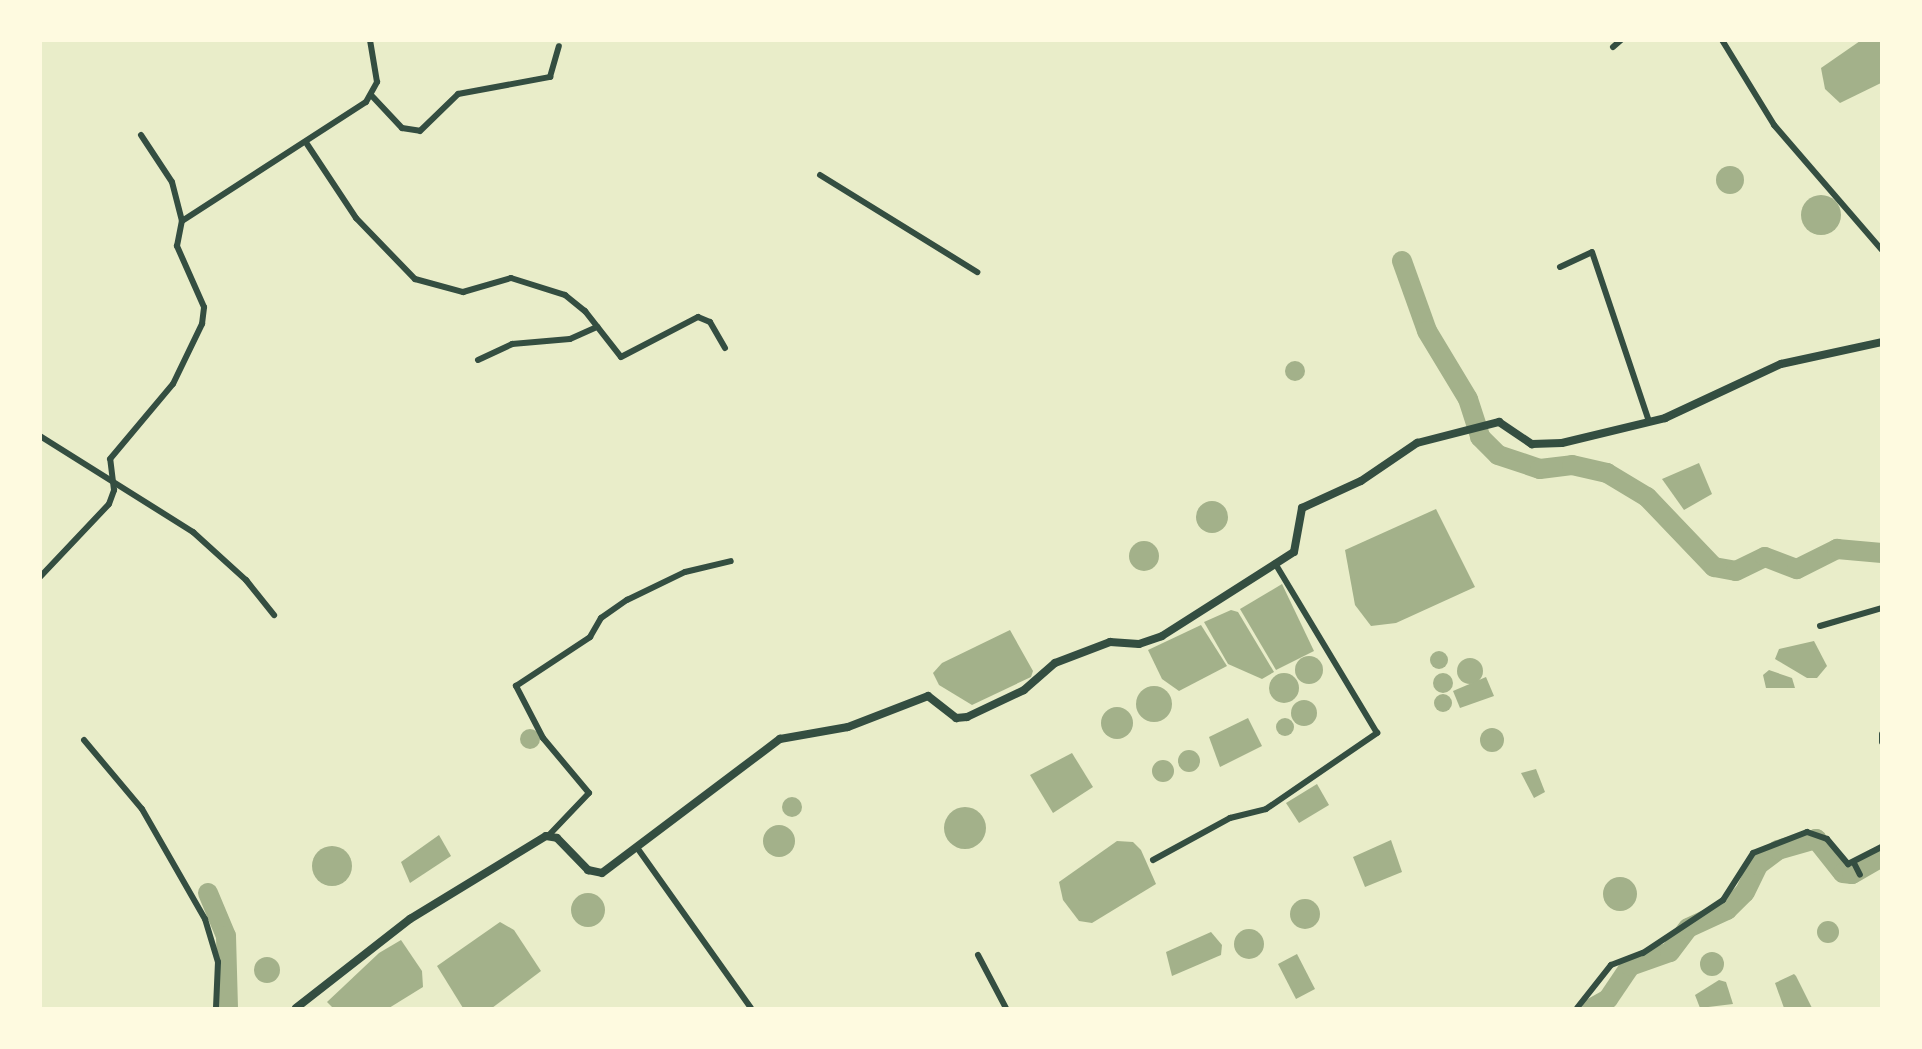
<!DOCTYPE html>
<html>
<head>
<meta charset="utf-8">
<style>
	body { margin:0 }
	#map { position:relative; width:1922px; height:1049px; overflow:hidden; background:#e9edc9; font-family:Signika,sans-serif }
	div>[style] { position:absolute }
	.water>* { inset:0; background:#a3b18a }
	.round { border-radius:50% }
	.river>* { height:20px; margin:-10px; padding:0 10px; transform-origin:10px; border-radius:10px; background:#a3b18a }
	.minor>* { height:6px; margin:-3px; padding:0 3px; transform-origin:3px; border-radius:3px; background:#344e41 }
	.tertiary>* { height:8px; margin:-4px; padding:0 4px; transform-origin:4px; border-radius:4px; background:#344e41 }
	span { translate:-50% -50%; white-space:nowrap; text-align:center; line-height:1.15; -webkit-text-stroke:4.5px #fefae0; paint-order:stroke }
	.frame { position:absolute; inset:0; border:42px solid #fefae0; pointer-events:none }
</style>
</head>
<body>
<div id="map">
	<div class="water">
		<div style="clip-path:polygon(1860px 41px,1881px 41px,1881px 83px,1840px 103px,1825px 89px,1821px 68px)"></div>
		<div class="round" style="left:1716px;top:166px;width:28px;height:28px"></div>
		<div class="round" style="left:1801px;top:195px;width:40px;height:40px"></div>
		<div class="round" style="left:1285px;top:361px;width:20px;height:20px"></div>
		<div style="clip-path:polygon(1699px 463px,1712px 494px,1684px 510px,1662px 479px)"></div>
		<div class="round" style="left:1196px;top:501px;width:32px;height:32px"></div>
		<div style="clip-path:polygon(1436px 509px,1475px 587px,1396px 623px,1371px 626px,1355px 605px,1345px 550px)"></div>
		<div class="round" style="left:1129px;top:541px;width:30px;height:30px"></div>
		<div style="clip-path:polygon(1282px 584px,1314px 651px,1276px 670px,1240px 609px)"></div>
		<div style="clip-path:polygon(1231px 610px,1238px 612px,1274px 672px,1262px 679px,1228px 664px,1204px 622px)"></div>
		<div style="clip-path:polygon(1201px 625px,1227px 666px,1179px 691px,1162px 679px,1148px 650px)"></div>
		<div style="clip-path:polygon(1010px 630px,1033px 671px,1031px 677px,972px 705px,939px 685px,933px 673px,942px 663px)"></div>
		<div style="clip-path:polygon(1814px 641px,1827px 666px,1817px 678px,1807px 678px,1775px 659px,1779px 649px)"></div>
		<div class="round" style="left:1430px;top:651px;width:18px;height:18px"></div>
		<div class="round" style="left:1295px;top:656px;width:28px;height:28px"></div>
		<div class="round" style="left:1457px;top:658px;width:26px;height:26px"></div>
		<div style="clip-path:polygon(1769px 670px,1792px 678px,1795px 688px,1766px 688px,1763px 675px)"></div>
		<div class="round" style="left:1433px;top:673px;width:20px;height:20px"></div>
		<div class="round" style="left:1269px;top:673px;width:30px;height:30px"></div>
		<div style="clip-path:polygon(1486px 677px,1494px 696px,1460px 708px,1453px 691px)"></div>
		<div class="round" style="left:1136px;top:686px;width:36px;height:36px"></div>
		<div class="round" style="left:1434px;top:694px;width:18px;height:18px"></div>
		<div class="round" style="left:1291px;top:700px;width:26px;height:26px"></div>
		<div class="round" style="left:1101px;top:707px;width:32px;height:32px"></div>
		<div class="round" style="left:1276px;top:718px;width:18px;height:18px"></div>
		<div style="clip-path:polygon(1248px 718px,1262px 746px,1220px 767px,1209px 737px)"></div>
		<div class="round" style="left:1480px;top:728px;width:24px;height:24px"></div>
		<div class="round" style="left:520px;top:729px;width:20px;height:20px"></div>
		<div class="round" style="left:1178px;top:750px;width:22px;height:22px"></div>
		<div style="clip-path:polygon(1072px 753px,1093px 787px,1053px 813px,1030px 775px)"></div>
		<div class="round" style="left:1152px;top:760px;width:22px;height:22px"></div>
		<div style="clip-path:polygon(1536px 769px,1545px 792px,1534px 798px,1521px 773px)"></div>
		<div style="clip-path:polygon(1317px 784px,1329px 805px,1299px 823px,1286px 803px)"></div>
		<div class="round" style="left:782px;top:797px;width:20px;height:20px"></div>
		<div class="round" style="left:944px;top:807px;width:42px;height:42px"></div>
		<div class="round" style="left:763px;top:825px;width:32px;height:32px"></div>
		<div style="clip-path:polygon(439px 835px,451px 856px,410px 883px,401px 862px)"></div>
		<div style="clip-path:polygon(1391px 840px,1402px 872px,1365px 887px,1353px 857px)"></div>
		<div style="clip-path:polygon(1117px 841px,1133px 842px,1141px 850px,1156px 884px,1092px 923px,1079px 921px,1063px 900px,1059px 882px)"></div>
		<div class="round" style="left:312px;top:846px;width:40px;height:40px"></div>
		<div class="round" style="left:1603px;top:877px;width:34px;height:34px"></div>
		<div class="round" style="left:571px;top:893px;width:34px;height:34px"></div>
		<div class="round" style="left:1290px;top:899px;width:30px;height:30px"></div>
		<div class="round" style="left:1817px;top:921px;width:22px;height:22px"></div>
		<div style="clip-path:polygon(500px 922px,514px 930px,541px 971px,492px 1008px,463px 1008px,437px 966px)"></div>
		<div class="round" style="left:1234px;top:929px;width:30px;height:30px"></div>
		<div style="clip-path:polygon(1211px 932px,1222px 945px,1221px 955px,1172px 976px,1166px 952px)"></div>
		<div style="clip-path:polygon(401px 940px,422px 971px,423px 987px,389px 1008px,333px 1008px,327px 1002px,379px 953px)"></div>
		<div class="round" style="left:1700px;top:952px;width:24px;height:24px"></div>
		<div style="clip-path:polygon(1297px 954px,1315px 989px,1296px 999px,1278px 964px)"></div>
		<div class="round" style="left:254px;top:957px;width:26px;height:26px"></div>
		<div style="clip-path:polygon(1794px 974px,1796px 976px,1812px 1008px,1784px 1008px,1775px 983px)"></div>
		<div style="clip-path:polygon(1719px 980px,1726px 982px,1733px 1004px,1700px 1008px,1695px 995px)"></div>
	</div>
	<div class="river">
		<div style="left:1402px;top:261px;width:74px;rotate:70.3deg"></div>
		<div style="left:1427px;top:331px;width:79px;rotate:58.9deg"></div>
		<div style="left:1468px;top:399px;width:40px;rotate:72deg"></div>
		<div style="left:1480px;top:437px;width:25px;rotate:45deg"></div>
		<div style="left:1498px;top:455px;width:44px;rotate:18.4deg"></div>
		<div style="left:1540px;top:469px;width:32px;rotate:-7deg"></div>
		<div style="left:1572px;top:465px;width:36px;rotate:13deg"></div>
		<div style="left:1607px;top:473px;width:47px;rotate:31deg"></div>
		<div style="left:1647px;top:497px;width:97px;rotate:46.3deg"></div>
		<div style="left:1714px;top:567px;width:22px;rotate:10deg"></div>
		<div style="left:1736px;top:571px;width:32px;rotate:-26deg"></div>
		<div style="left:1765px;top:557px;width:34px;rotate:21deg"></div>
		<div style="left:1797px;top:569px;width:45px;rotate:-26.6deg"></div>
		<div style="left:1837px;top:549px;width:45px;rotate:5.1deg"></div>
		<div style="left:208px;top:893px;width:47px;rotate:67.3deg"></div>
		<div style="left:226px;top:936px;width:72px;rotate:88.4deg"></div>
		<div style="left:1592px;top:1008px;width:18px;rotate:-29deg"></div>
		<div style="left:1608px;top:999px;width:40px;rotate:-56deg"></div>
		<div style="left:1630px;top:966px;width:42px;rotate:-19.3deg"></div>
		<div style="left:1670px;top:952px;width:30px;rotate:-53deg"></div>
		<div style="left:1688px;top:928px;width:43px;rotate:-24.8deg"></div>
		<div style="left:1727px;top:910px;width:25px;rotate:-45deg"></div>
		<div style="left:1745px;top:892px;width:30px;rotate:-64deg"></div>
		<div style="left:1758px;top:865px;width:25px;rotate:-37deg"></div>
		<div style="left:1778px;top:850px;width:40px;rotate:-16deg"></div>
		<div style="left:1816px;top:839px;width:43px;rotate:51.5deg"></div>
		<div style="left:1843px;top:873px;width:9px;rotate:6deg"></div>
		<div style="left:1852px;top:874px;width:34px;rotate:-30deg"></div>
	</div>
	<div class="minor">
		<div style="left:1722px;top:40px;width:100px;rotate:58.5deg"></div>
		<div style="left:1774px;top:125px;width:165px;rotate:49.2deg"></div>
		<div style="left:1613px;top:47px;width:11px;rotate:-41deg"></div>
		<div style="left:372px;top:96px;width:44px;rotate:46.8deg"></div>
		<div style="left:402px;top:128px;width:18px;rotate:9deg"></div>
		<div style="left:420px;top:131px;width:53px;rotate:-44.2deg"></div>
		<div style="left:458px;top:94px;width:94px;rotate:-10.5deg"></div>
		<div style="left:550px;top:77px;width:32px;rotate:-74deg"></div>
		<div style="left:141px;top:135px;width:56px;rotate:56.6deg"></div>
		<div style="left:172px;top:182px;width:40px;rotate:75.6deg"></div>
		<div style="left:307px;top:144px;width:89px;rotate:56.5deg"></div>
		<div style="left:356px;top:218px;width:85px;rotate:46deg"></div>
		<div style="left:415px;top:279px;width:50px;rotate:15.2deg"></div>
		<div style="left:463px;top:292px;width:50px;rotate:-16.3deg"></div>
		<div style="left:511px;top:278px;width:57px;rotate:17.5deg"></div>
		<div style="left:565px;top:295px;width:26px;rotate:39deg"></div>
		<div style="left:585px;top:311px;width:58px;rotate:52deg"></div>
		<div style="left:621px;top:357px;width:87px;rotate:-27.5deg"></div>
		<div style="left:698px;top:317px;width:13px;rotate:23deg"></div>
		<div style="left:710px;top:322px;width:30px;rotate:60deg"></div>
		<div style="left:820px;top:175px;width:185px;rotate:31.7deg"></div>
		<div style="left:1560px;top:267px;width:35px;rotate:-25deg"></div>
		<div style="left:1592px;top:252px;width:178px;rotate:71.4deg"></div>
		<div style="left:478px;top:360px;width:38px;rotate:-25deg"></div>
		<div style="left:512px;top:344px;width:58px;rotate:-4.9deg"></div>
		<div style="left:570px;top:339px;width:30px;rotate:-24deg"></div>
		<div style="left:40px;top:436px;width:181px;rotate:32.1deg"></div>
		<div style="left:193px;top:532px;width:72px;rotate:42.2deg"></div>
		<div style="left:246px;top:580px;width:45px;rotate:51.3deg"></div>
		<div style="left:40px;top:577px;width:100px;rotate:-46.6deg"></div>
		<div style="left:109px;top:504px;width:15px;rotate:-70deg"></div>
		<div style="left:114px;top:490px;width:31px;rotate:-97deg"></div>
		<div style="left:110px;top:459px;width:98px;rotate:-50deg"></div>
		<div style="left:173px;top:384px;width:67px;rotate:-64.2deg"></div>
		<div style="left:202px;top:324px;width:17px;rotate:-83deg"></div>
		<div style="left:204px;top:307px;width:67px;rotate:-113.9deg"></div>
		<div style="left:177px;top:246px;width:25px;rotate:-79deg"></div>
		<div style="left:182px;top:221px;width:219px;rotate:-32.9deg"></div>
		<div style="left:366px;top:102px;width:23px;rotate:-61deg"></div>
		<div style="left:377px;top:82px;width:43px;rotate:-99.5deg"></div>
		<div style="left:1820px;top:626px;width:65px;rotate:-16.2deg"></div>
		<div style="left:1882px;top:734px;width:8px;rotate:90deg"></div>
		<div style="left:84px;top:740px;width:90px;rotate:50deg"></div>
		<div style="left:142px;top:809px;width:127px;rotate:60.2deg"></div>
		<div style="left:205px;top:919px;width:45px;rotate:73.2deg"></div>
		<div style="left:218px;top:962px;width:46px;rotate:92.5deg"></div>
		<div style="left:549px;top:835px;width:58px;rotate:-46.4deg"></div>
		<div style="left:589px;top:793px;width:72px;rotate:-129.9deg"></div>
		<div style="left:543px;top:738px;width:59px;rotate:-117.4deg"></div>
		<div style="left:516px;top:686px;width:89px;rotate:-33.5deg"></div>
		<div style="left:590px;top:637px;width:22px;rotate:-60deg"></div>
		<div style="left:601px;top:618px;width:32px;rotate:-35deg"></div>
		<div style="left:627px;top:600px;width:64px;rotate:-25.8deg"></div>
		<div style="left:685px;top:572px;width:47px;rotate:-13.4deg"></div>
		<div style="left:638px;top:849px;width:195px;rotate:54.6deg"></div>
		<div style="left:1153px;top:860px;width:88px;rotate:-28.6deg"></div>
		<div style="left:1230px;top:818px;width:37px;rotate:-14deg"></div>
		<div style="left:1266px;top:809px;width:135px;rotate:-34.4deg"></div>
		<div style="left:1377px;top:733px;width:198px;rotate:-121deg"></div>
		<div style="left:1854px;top:863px;width:13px;rotate:63deg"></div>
		<div style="left:978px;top:955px;width:60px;rotate:62.2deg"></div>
		<div style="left:1577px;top:1008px;width:55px;rotate:-51.7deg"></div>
		<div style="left:1611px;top:965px;width:34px;rotate:-21deg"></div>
		<div style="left:1643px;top:953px;width:96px;rotate:-33.5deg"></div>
		<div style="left:1723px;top:900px;width:56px;rotate:-57.4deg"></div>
		<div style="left:1753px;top:853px;width:58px;rotate:-21.3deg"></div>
		<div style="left:1807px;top:832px;width:21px;rotate:19deg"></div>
		<div style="left:1827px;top:839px;width:33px;rotate:50deg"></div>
		<div style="left:1848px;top:864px;width:38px;rotate:-27deg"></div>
	</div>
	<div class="tertiary">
		<div style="left:296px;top:1008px;width:145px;rotate:-38deg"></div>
		<div style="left:410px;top:919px;width:159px;rotate:-31.4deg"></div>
		<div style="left:546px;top:836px;width:11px;rotate:10deg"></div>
		<div style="left:557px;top:838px;width:45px;rotate:45.9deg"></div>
		<div style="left:588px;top:870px;width:14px;rotate:12deg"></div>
		<div style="left:602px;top:873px;width:223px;rotate:-37deg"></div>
		<div style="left:780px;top:739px;width:69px;rotate:-10deg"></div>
		<div style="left:848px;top:727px;width:86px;rotate:-21.2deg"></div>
		<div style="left:928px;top:696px;width:36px;rotate:38deg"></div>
		<div style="left:956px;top:718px;width:11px;rotate:-5deg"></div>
		<div style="left:967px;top:717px;width:63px;rotate:-25.3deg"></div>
		<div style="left:1024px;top:690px;width:41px;rotate:-41.1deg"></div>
		<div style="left:1055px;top:663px;width:59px;rotate:-20.9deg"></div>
		<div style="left:1110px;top:642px;width:29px;rotate:4deg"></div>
		<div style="left:1139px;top:644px;width:24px;rotate:-19deg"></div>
		<div style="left:1162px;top:636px;width:156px;rotate:-32.5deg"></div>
		<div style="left:1294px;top:552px;width:45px;rotate:-79.7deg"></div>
		<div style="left:1302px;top:508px;width:65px;rotate:-24.6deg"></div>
		<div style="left:1361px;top:481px;width:68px;rotate:-34.2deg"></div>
		<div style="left:1417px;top:443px;width:85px;rotate:-14.4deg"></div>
		<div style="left:1499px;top:422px;width:40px;rotate:34deg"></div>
		<div style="left:1532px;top:444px;width:30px;rotate:-2deg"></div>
		<div style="left:1562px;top:443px;width:106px;rotate:-13.6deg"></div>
		<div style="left:1665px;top:418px;width:128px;rotate:-25deg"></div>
		<div style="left:1781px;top:364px;width:103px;rotate:-12.3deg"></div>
	</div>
	<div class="frame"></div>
</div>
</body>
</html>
